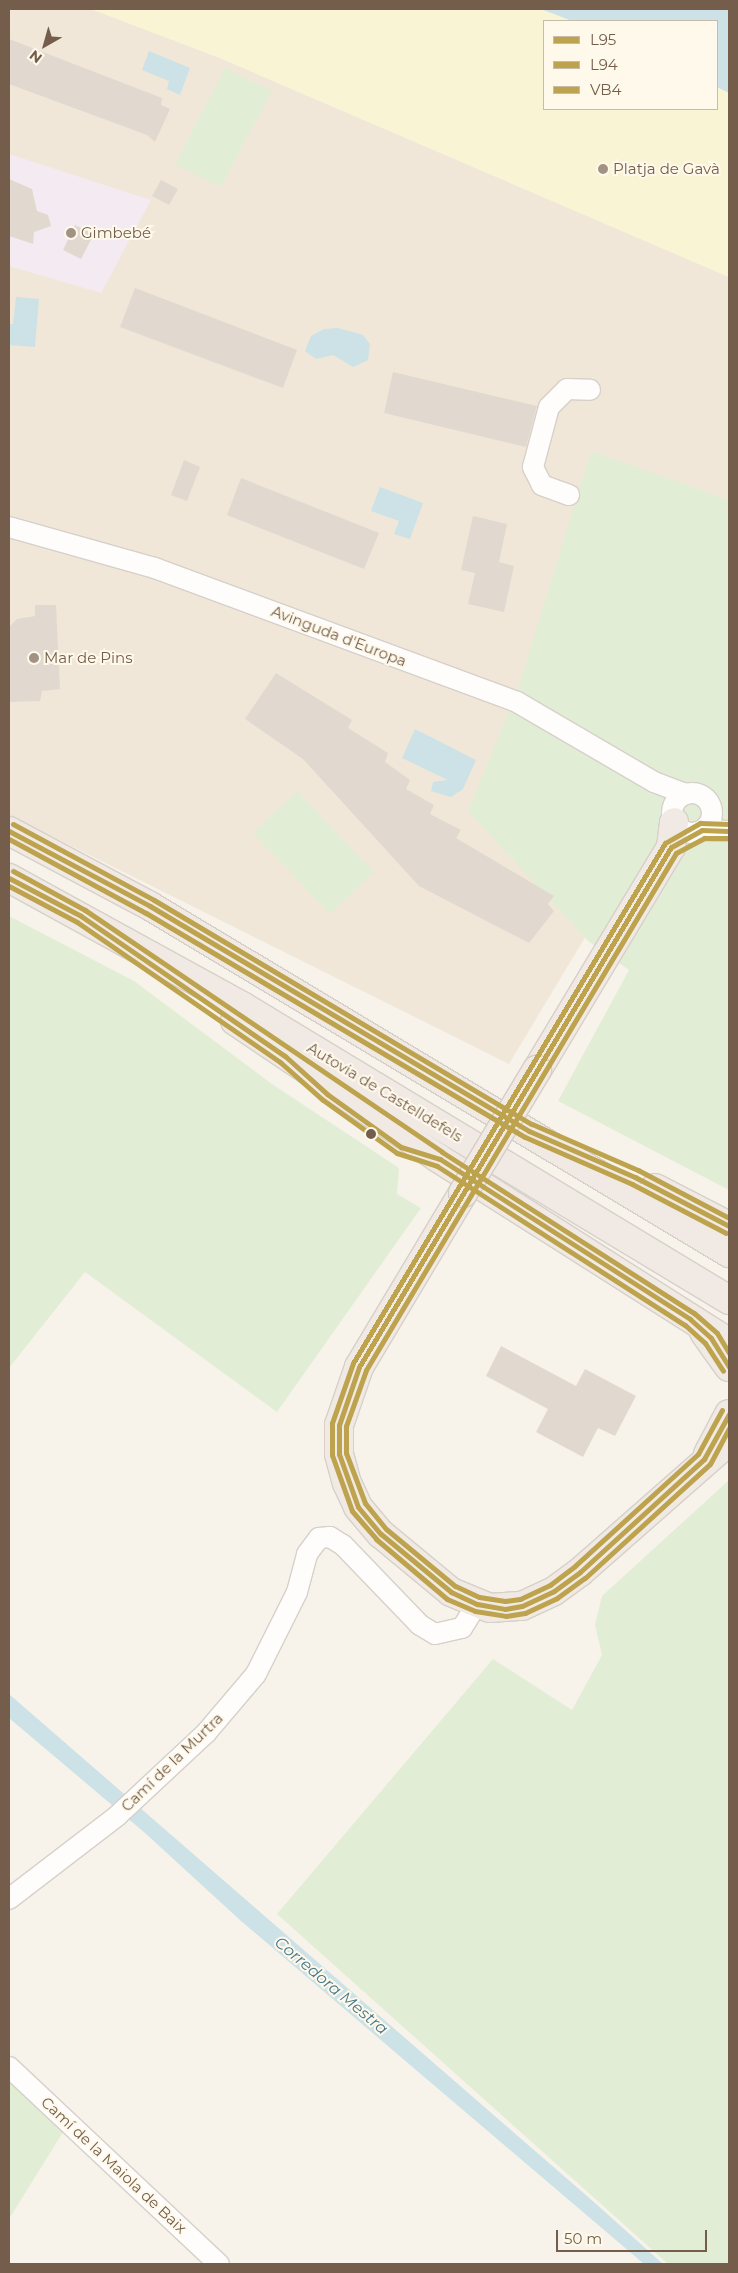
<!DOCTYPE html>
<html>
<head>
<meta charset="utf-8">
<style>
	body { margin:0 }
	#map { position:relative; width:738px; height:2273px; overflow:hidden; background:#f7f3ea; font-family:Montserrat,sans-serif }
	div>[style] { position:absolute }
	.residential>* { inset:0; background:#f0e7d8 }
	.education>* { inset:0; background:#f4eaf2 }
	.green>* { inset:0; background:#e1eed5 }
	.sand>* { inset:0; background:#f9f4d3 }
	.water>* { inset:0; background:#cce2e6 }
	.building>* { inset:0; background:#e1d9cf }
	.roads { filter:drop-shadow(1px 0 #d6d0c9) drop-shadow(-1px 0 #d6d0c9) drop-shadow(0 1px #d6d0c9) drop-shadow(0 -1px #d6d0c9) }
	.minor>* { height:20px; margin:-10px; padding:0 10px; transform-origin:10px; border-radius:10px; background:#fefdfc }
	.minor>.ring { margin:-10px; padding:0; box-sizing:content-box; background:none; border:20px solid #fefdfc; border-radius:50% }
	.highway>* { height:28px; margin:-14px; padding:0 14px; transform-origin:14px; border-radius:14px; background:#f1eae4 }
	.bridges { filter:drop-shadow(1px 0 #d5cec6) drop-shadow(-1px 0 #d5cec6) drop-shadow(0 1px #d5cec6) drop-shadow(0 -1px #d5cec6) }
	.highway-bridge>* { height:28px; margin:-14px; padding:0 14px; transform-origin:14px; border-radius:14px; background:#f1eae4 }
	.bus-1>* { height:5px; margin:-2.5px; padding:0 2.5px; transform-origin:2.5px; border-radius:2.5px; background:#bda34d }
	.bus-2>* { height:5px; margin:-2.5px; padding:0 2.5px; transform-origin:2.5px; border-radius:2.5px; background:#bda34d }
	.bus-3>* { height:5px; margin:-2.5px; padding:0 2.5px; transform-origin:2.5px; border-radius:2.5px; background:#bda34d }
	.dots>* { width:14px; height:14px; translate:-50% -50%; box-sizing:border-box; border:2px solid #fff9eb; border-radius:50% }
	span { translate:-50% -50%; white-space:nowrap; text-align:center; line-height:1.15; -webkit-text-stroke:4px #fff9eb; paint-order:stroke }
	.poi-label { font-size:15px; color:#745e4b }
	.left { translate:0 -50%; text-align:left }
	.street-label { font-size:15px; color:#745e4b }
	.water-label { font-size:16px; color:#487a8d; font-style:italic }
	.frame { position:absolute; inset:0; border:10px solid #745e4b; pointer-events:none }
	.legend { position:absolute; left:543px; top:20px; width:175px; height:90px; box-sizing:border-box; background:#fff9eb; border:1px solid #c7bbab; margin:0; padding:6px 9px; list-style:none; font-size:15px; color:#745e4b }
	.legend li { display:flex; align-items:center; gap:10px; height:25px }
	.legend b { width:25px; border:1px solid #c7bbab }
	.north { position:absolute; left:20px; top:20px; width:50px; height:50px; -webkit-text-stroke:4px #fff9eb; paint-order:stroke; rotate:218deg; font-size:14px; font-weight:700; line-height:20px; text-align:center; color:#745e4b }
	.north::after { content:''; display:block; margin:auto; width:18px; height:22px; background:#745e4b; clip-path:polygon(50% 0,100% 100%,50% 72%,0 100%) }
	.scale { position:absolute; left:556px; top:2230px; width:151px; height:22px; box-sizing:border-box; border:2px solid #745e4b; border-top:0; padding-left:6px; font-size:15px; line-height:18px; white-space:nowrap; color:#745e4b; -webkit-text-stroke:4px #fff9eb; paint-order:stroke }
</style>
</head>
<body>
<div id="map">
	<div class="residential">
		<div style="clip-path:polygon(9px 9px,91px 9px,220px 58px,729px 277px,729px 804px,683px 774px,509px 1064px,9px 815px)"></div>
	</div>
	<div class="education">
		<div style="clip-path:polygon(9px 154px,151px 200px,101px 293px,9px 266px)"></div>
	</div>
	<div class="green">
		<div style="clip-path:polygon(225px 68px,272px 91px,221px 187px,175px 164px)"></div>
		<div style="clip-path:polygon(591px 451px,729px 500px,729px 1190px,558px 1101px,629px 970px,588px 941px,468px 811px,517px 692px)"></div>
		<div style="clip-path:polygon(297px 791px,374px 872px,330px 914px,253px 833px)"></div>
		<div style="clip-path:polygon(9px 916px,134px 981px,272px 1084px,399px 1168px,397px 1194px,421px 1208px,277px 1412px,85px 1272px,9px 1368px)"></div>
		<div style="clip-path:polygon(729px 1480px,729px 2264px,668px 2264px,277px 1914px,493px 1659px,572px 1710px,602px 1655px,595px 1625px,602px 1596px)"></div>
		<div style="clip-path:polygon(9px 2078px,65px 2129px,9px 2219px)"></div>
	</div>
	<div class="sand">
		<div style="clip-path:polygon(91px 9px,541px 9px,572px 21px,544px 21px,544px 109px,717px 109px,717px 87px,729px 93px,729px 277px,220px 58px)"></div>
	</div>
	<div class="water">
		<div style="clip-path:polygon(541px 9px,729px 9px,729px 93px,717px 87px,717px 21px,572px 21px)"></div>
		<div style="clip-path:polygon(149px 51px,190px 68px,180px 95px,167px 89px,169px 81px,142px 70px)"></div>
		<div style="clip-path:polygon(16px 297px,39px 299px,35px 347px,9px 345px,9px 324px,13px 324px)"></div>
		<div style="clip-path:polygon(338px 328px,363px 335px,370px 344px,368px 360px,353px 367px,333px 355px,316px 359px,305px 351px,311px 336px,324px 329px)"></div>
		<div style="clip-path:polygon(380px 487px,423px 503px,410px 539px,394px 534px,399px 521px,371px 511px)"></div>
		<div style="clip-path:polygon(415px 729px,476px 760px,463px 789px,451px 797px,431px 791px,433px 782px,448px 780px,402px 758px)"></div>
		<div style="clip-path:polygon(9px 1694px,595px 2203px,663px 2264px,644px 2264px,241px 1921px,145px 1833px,9px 1718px)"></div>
	</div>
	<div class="building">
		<div style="clip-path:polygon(9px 39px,162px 98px,161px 105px,170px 109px,155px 142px,147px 135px,9px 84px)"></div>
		<div style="clip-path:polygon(9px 179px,32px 189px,37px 211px,48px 215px,51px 226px,34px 232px,33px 244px,9px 236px)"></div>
		<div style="clip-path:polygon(161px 180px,178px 189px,169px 205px,152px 196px)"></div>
		<div style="clip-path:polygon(75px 225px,94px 234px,81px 259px,63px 250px)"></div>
		<div style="clip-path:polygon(135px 288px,297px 350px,283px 388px,120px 327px)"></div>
		<div style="clip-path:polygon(393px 372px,537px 406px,526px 447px,384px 413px)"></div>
		<div style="clip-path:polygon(184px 460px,200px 467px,187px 501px,171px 495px)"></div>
		<div style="clip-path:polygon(241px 478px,379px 533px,364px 569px,227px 515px)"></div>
		<div style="clip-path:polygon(473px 516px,507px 524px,499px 562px,514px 566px,504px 612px,468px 604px,475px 573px,461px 570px)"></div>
		<div style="clip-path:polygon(35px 605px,56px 605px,60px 689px,42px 691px,40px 701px,9px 702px,9px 627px,17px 619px,35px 616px)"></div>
		<div style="clip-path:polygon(276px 673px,352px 720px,348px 728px,388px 753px,385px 762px,410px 780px,406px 789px,434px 805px,430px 814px,461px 830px,456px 838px,554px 896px,548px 904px,554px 911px,529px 943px,419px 886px,303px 759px,245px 719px)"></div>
		<div style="clip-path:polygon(501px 1346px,576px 1386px,585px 1369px,636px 1396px,615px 1436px,598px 1428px,583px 1457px,536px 1432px,548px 1409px,486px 1376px)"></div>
	</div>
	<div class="roads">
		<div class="minor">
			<div style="left:569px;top:495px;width:29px;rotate:-160deg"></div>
			<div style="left:542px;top:485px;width:20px;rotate:-117deg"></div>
			<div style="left:533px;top:467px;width:62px;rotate:-75.1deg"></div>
			<div style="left:549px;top:407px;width:25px;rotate:-45deg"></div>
			<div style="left:567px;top:389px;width:23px;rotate:2deg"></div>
			<div style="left:9px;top:527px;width:152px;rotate:15.7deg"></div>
			<div style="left:155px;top:568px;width:386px;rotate:20.3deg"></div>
			<div style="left:517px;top:702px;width:159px;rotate:30.3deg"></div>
			<div style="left:654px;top:782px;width:34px;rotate:21deg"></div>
			<div class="ring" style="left:672px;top:793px;width:20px;height:20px"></div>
			<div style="left:702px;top:830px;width:27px;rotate:2deg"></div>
			<div style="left:9px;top:1899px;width:136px;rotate:-37.5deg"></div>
			<div style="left:117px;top:1816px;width:122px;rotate:-43deg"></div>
			<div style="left:206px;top:1733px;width:77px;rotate:-49.7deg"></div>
			<div style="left:256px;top:1674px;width:92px;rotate:-63.4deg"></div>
			<div style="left:297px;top:1592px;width:39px;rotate:-75deg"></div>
			<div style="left:307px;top:1554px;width:20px;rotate:-53deg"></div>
			<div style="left:319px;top:1538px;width:11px;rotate:-5deg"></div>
			<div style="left:330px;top:1537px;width:15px;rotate:32deg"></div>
			<div style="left:343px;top:1545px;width:111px;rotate:46.1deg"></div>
			<div style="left:420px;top:1625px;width:17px;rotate:31deg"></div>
			<div style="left:435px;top:1634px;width:28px;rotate:-13deg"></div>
			<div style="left:462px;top:1628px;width:28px;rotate:-58deg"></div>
			<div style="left:9px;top:2067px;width:288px;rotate:43.2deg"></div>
		</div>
		<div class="highway">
			<div style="left:9px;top:831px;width:160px;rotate:28deg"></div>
			<div style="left:150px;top:906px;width:675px;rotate:30.93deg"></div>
			<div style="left:9px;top:878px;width:266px;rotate:28.8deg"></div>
			<div style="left:242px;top:1006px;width:569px;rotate:31.12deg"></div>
			<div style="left:235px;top:1021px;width:245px;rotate:34deg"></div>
			<div style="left:438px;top:1158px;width:345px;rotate:32.4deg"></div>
			<div style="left:537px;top:1070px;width:260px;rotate:-59deg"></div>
			<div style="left:671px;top:847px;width:25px;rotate:-83deg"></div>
			<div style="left:655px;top:1188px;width:83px;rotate:27.2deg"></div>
			<div style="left:463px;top:1193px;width:203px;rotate:120.9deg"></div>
			<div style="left:359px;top:1367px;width:61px;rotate:109deg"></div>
			<div style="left:339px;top:1425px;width:29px;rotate:90deg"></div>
			<div style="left:339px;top:1454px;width:30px;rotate:75deg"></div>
			<div style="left:347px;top:1483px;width:26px;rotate:65deg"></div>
			<div style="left:358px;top:1507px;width:35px;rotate:50deg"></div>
			<div style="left:381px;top:1534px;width:91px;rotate:39.6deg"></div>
			<div style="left:451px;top:1592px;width:42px;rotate:22.3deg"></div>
			<div style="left:490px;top:1608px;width:32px;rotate:-4deg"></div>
			<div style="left:522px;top:1606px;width:35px;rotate:-25deg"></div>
			<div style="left:554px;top:1591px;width:32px;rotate:-36deg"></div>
			<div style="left:580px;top:1572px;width:198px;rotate:-41.3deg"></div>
			<div style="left:704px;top:1332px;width:43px;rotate:54.5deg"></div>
			<div style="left:708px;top:1454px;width:45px;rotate:-62.3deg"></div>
		</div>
	</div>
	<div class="bridges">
		<div class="highway-bridge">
			<div style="left:463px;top:1193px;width:144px;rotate:-59deg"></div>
		</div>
	</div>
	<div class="bus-1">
		<div style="left:9px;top:831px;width:160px;rotate:28deg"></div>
		<div style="left:150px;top:906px;width:441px;rotate:30.7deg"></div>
		<div style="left:529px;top:1131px;width:116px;rotate:23.5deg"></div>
		<div style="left:635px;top:1177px;width:106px;rotate:27.5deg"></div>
		<div style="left:729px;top:831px;width:27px;rotate:-178deg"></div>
		<div style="left:702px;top:830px;width:35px;rotate:151deg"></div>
		<div style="left:671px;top:847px;width:606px;rotate:120.96deg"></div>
		<div style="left:359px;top:1367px;width:61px;rotate:109deg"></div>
		<div style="left:339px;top:1425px;width:29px;rotate:90deg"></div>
		<div style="left:339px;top:1454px;width:56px;rotate:70.3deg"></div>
		<div style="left:358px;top:1507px;width:35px;rotate:50deg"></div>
		<div style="left:381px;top:1534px;width:91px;rotate:39.6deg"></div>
		<div style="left:451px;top:1592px;width:29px;rotate:25deg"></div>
		<div style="left:477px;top:1604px;width:28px;rotate:10deg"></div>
		<div style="left:505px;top:1609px;width:17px;rotate:-10deg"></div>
		<div style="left:522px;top:1606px;width:35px;rotate:-25deg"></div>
		<div style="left:554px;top:1591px;width:32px;rotate:-36deg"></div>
		<div style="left:580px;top:1572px;width:168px;rotate:-42.3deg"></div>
		<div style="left:704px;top:1459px;width:51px;rotate:-60.9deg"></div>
		<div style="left:9px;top:878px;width:81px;rotate:27.8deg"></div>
		<div style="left:81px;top:916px;width:247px;rotate:34.5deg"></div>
		<div style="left:285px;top:1056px;width:57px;rotate:42.1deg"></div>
		<div style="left:327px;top:1094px;width:91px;rotate:35.6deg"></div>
		<div style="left:401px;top:1147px;width:41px;rotate:17.1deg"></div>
		<div style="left:440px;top:1159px;width:297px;rotate:32.6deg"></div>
		<div style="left:690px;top:1319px;width:28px;rotate:42deg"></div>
		<div style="left:711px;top:1338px;width:34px;rotate:58deg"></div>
	</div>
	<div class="bus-2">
		<div style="left:729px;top:824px;width:29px;rotate:-178deg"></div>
		<div style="left:700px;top:823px;width:40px;rotate:150.3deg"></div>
		<div style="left:665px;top:843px;width:606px;rotate:120.96deg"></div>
		<div style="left:353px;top:1363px;width:64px;rotate:109.3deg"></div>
		<div style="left:332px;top:1423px;width:32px;rotate:90deg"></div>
		<div style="left:332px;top:1455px;width:59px;rotate:70.3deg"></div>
		<div style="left:352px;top:1511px;width:37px;rotate:49deg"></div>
		<div style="left:376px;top:1539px;width:93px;rotate:40.2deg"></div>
		<div style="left:447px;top:1599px;width:30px;rotate:23deg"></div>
		<div style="left:475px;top:1611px;width:31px;rotate:9deg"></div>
		<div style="left:506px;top:1616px;width:19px;rotate:-9deg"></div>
		<div style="left:525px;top:1613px;width:35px;rotate:-25deg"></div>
		<div style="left:557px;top:1598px;width:34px;rotate:-36deg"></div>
		<div style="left:585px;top:1578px;width:169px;rotate:-42.4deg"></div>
		<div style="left:710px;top:1464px;width:40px;rotate:-62deg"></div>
		<div style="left:9px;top:839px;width:156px;rotate:28.4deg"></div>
		<div style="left:146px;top:913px;width:440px;rotate:30.6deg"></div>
		<div style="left:525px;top:1137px;width:117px;rotate:23.7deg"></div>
		<div style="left:632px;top:1184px;width:106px;rotate:27.5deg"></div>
		<div style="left:9px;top:886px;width:77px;rotate:27.9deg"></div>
		<div style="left:77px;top:922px;width:247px;rotate:34.6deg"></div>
		<div style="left:280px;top:1062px;width:57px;rotate:41.5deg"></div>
		<div style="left:323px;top:1100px;width:91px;rotate:35.6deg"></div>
		<div style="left:397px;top:1153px;width:42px;rotate:18deg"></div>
		<div style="left:437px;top:1166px;width:295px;rotate:32.7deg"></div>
		<div style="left:685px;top:1325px;width:27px;rotate:42deg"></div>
		<div style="left:705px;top:1343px;width:33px;rotate:57deg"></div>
	</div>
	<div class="bus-3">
		<div style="left:13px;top:824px;width:160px;rotate:28.3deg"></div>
		<div style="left:154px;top:900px;width:439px;rotate:30.7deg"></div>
		<div style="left:532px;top:1124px;width:116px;rotate:23.5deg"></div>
		<div style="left:638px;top:1170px;width:103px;rotate:27.8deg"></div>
		<div style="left:13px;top:871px;width:82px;rotate:28.4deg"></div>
		<div style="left:85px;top:910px;width:431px;rotate:34.1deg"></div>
		<div style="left:442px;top:1152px;width:299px;rotate:32.6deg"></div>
		<div style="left:694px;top:1313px;width:30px;rotate:41deg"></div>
		<div style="left:717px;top:1333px;width:23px;rotate:59deg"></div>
		<div style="left:722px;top:1410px;width:50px;rotate:118.6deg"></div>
		<div style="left:698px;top:1454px;width:166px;rotate:137.7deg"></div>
		<div style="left:575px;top:1566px;width:31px;rotate:143deg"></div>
		<div style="left:550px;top:1585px;width:33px;rotate:155deg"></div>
		<div style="left:520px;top:1599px;width:15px;rotate:172deg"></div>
		<div style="left:505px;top:1601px;width:26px;rotate:-171deg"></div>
		<div style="left:479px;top:1597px;width:26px;rotate:-155deg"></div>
		<div style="left:455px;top:1586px;width:89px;rotate:-140.4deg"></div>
		<div style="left:386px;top:1529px;width:33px;rotate:-129deg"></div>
		<div style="left:365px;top:1503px;width:53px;rotate:-110.8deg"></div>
		<div style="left:346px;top:1453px;width:27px;rotate:-90deg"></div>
		<div style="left:346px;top:1426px;width:59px;rotate:-70.3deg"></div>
		<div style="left:366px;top:1370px;width:603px;rotate:-59.05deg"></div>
		<div style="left:676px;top:853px;width:32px;rotate:-28deg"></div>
		<div style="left:704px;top:838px;width:25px"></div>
	</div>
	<div class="dots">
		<div style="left:603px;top:169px;background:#a29283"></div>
		<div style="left:71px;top:233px;background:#a29283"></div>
		<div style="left:34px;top:658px;background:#a29283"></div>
		<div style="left:371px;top:1134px;background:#745e4b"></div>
	</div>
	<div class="poi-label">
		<span class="left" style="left:613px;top:169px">Platja de Gavà</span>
		<span class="left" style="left:81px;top:233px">Gimbebé</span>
		<span class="left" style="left:44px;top:658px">Mar de Pins</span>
	</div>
	<div class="street-label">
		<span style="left:339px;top:636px;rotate:21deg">Avinguda d'Europa</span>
		<span style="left:385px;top:1092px;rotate:31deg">Autovia de Castelldefels</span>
		<span style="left:172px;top:1762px;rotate:-44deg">Camí de la Murtra</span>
		<span style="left:114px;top:2165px;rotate:43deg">Camí de la Maiola de Baix</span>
	</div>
	<div class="water-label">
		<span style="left:331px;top:1986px;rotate:40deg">Corredora Mestra</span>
	</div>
	<div class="frame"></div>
	<ul class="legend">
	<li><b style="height:6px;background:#bda34d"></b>L95</li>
	<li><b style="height:6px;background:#bda34d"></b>L94</li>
	<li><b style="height:6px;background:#bda34d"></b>VB4</li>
	</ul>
	<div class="north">N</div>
	<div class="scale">50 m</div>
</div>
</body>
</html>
